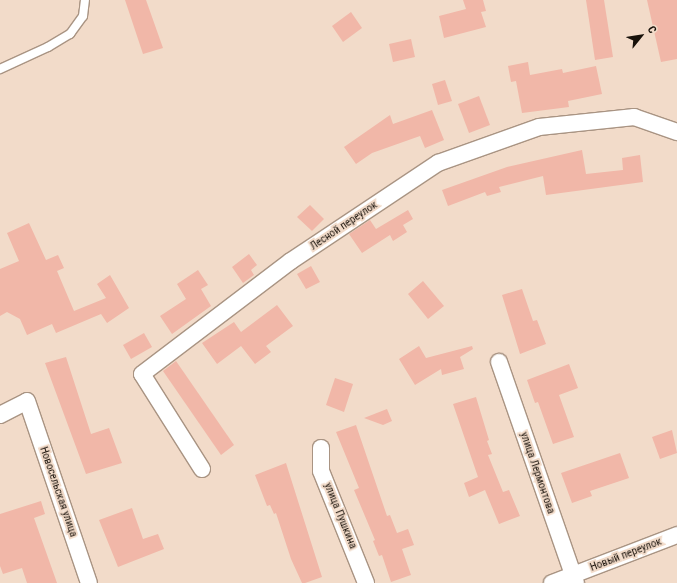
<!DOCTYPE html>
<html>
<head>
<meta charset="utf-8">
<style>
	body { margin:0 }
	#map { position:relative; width:677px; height:583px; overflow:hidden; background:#f2dbc9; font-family:"Roboto Condensed",sans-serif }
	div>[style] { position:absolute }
	.building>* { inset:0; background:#f1b7a8 }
	.roads { filter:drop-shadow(1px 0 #a99483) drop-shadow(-1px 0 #a99483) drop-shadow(0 1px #a99483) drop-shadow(0 -1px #a99483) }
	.service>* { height:8px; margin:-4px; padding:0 4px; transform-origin:4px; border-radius:4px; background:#fff }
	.minor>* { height:16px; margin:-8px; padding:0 8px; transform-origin:8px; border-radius:8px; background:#fff }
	span { translate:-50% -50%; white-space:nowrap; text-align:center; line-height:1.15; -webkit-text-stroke:4px #f2dbc9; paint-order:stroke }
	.street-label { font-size:11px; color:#18110a }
	.north { position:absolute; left:621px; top:16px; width:40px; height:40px; -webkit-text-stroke:3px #f2dbc9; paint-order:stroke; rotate:60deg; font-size:11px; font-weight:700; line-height:16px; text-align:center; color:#18110a }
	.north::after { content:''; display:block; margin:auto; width:14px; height:18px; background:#18110a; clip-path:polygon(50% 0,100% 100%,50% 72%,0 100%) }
</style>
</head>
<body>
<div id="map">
	<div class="building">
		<div style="clip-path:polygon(125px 0,146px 0,163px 48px,143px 54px)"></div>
		<div style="clip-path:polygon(463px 0,483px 0,486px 11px,481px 12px,486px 27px,444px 38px,439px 16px,466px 9px)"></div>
		<div style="clip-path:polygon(586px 0,604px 0,613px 57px,595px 60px)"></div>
		<div style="clip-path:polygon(647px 0,677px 0,677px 59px,661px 62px)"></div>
		<div style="clip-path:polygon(351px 12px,362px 28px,343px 42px,332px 26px)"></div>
		<div style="clip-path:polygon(411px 39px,415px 57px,393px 62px,389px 44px)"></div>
		<div style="clip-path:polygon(528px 62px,530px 75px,562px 69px,563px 73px,596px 66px,602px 94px,568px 101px,569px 107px,522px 113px,516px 81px,511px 82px,508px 66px)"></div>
		<div style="clip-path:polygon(445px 80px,452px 101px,438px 105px,432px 84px)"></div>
		<div style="clip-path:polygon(479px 96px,490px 125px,469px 133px,458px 104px)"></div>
		<div style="clip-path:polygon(432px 110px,444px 140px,425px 148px,420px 136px,372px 153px,356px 164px,344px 147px,390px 115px,393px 124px)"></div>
		<div style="clip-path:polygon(582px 150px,586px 174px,623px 170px,622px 158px,640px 155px,643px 182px,546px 195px,543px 176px,499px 187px,501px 192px,487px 196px,485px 192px,448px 206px,442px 190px,507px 167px)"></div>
		<div style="clip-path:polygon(310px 205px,324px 219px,312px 231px,297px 217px)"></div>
		<div style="clip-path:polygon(408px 210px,413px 219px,403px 225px,407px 232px,393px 241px,390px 235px,362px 253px,349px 234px,370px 220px,376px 229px)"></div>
		<div style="clip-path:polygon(29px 223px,46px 260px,58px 255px,64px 268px,57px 271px,74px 311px,106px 298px,97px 284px,110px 275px,129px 308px,107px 323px,101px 314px,56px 333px,52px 324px,27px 335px,20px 319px,7px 312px,0 316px,0 269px,19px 261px,7px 233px)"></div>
		<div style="clip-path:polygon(249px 254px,257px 265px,251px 270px,254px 275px,243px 283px,232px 267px)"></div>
		<div style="clip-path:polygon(311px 266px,320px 282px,306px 289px,297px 274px)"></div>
		<div style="clip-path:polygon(198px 270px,208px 285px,201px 289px,211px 306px,172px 334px,160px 316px,186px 299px,177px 284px)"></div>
		<div style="clip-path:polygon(423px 281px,444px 306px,428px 319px,408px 294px)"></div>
		<div style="clip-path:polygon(522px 289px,533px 321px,537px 320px,546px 344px,520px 354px,502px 295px)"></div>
		<div style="clip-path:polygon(277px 305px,293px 326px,266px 346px,271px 352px,255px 364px,241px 346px,217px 364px,202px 343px,234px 322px,241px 332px)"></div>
		<div style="clip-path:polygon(144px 333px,152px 347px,131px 359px,123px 345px)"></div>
		<div style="clip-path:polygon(419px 346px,426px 358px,472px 346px,473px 349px,460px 357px,464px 369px,442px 375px,441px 369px,415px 385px,399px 359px)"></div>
		<div style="clip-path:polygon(66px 357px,91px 434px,109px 428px,122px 463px,86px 474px,45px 363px)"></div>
		<div style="clip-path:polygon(176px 361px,234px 445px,221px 455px,163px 371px)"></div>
		<div style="clip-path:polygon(569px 364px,578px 388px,559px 395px,574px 437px,553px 444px,538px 402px,535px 403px,527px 380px)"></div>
		<div style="clip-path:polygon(335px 378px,353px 384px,344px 412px,326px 405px)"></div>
		<div style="clip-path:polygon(476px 397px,489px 440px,487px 441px,492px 454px,488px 455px,503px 492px,509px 490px,520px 516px,499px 524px,485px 490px,469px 497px,464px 483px,478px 477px,453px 404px)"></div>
		<div style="clip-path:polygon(387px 409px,392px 421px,383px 425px,364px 418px)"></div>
		<div style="clip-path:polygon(356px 425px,387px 516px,390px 515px,397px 533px,408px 529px,414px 545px,402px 549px,411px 575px,391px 582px,382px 555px,379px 556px,373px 541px,375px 540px,354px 490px,359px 488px,336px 432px)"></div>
		<div style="clip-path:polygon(672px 430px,677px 453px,660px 459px,652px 437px)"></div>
		<div style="clip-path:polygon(620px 453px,629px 478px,590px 491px,592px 496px,572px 503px,561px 473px)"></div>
		<div style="clip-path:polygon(286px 463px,322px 577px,305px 583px,302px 583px,291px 559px,276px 513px,274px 514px,270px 505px,267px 506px,255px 475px)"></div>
		<div style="clip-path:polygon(41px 501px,45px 514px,34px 518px,57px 583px,27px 583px,22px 568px,3px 574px,0 566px,0 514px)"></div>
		<div style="clip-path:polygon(132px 508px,143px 539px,158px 534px,164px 549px,118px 567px,99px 520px)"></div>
	</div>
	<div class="roads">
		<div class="service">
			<div style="left:0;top:69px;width:53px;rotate:-24.6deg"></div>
			<div style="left:48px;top:47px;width:26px;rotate:-31deg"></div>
			<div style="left:70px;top:34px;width:22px;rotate:-54deg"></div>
			<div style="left:83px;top:16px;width:16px;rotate:-83deg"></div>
		</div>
		<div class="minor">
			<div style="left:499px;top:362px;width:234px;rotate:70.8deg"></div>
			<div style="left:0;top:415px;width:30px;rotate:-27deg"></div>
			<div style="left:27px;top:401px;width:192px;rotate:71.2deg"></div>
			<div style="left:321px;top:448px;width:23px;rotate:90deg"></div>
			<div style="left:321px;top:471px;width:121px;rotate:68.1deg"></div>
			<div style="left:202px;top:469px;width:112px;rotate:-122.3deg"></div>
			<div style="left:142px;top:374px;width:187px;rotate:-37.2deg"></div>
			<div style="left:291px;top:261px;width:177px;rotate:-33.7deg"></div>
			<div style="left:438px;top:163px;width:107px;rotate:-19.6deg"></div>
			<div style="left:539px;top:127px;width:96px;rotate:-6deg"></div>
			<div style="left:634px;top:117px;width:46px;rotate:19.2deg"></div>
			<div style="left:552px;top:583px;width:134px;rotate:-21deg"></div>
		</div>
	</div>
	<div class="street-label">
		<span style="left:344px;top:226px;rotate:-34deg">Лесной переулок</span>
		<span style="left:537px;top:473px;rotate:71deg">улица Лермонтова</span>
		<span style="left:58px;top:492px;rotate:71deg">Новосельская улица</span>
		<span style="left:340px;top:516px;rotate:68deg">улица Пушкина</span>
		<span style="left:626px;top:555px;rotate:-21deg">Новый переулок</span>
	</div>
	<div class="north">С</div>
</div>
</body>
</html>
